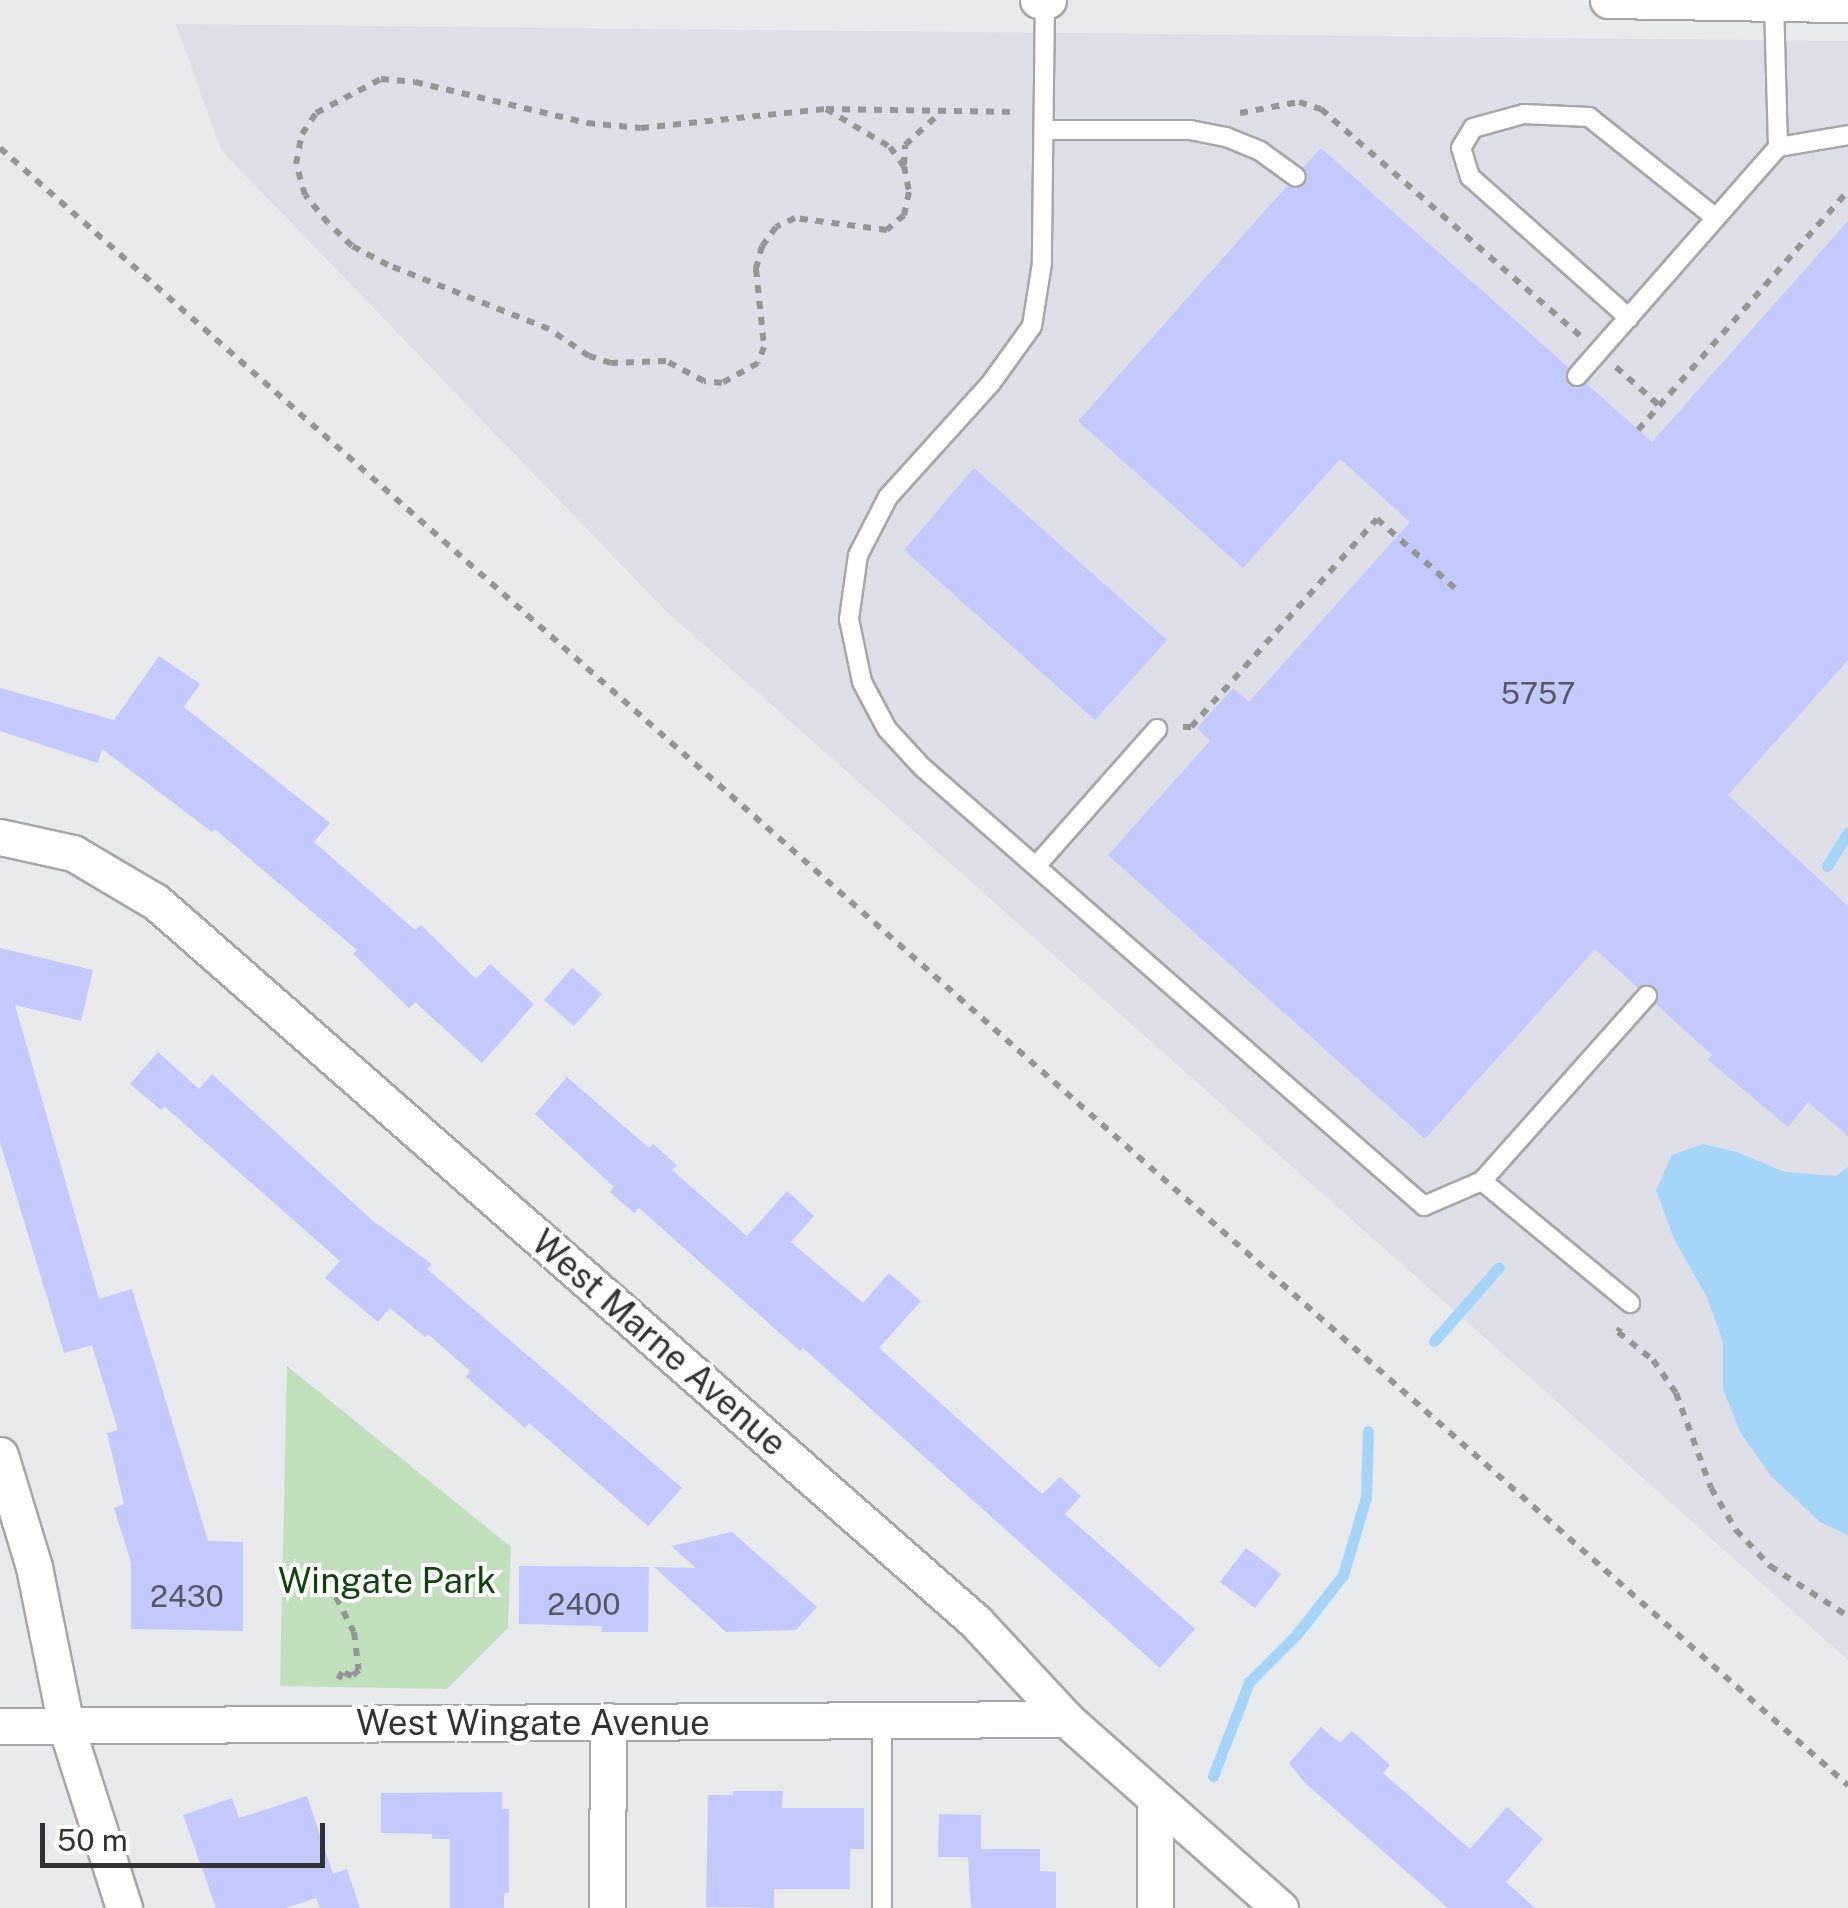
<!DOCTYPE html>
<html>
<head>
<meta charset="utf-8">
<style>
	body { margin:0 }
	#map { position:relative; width:1848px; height:1908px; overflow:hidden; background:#e8e9eb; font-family:"Public Sans",sans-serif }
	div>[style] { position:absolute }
	.built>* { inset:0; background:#dddee8 }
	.green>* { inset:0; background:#c1dfbd }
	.water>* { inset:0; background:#a4d5f8 }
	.stream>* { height:11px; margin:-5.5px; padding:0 5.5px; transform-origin:5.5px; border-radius:5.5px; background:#a4d5f8 }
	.building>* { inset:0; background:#c3c9fc }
	.path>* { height:6px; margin-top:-3px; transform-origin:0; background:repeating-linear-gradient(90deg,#949596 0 8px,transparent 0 16px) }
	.roads { filter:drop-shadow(2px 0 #a6a6a8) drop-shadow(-2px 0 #a6a6a8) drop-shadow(0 2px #a6a6a8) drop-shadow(0 -2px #a6a6a8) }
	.lane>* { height:18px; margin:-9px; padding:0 9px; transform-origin:9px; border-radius:9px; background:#fff }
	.street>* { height:35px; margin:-17.5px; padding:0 17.5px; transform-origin:17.5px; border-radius:17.5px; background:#fff }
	span { translate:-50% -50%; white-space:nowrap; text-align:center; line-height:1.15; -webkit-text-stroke:8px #fff; paint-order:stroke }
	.number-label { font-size:30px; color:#565864 }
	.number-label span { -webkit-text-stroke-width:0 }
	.street-label { font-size:35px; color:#313232 }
	.park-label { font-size:35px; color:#11440c }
	.scale { position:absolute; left:40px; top:1823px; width:285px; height:45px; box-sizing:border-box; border:5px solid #313232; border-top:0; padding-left:12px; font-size:30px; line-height:35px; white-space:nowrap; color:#313232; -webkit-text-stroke:8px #fff; paint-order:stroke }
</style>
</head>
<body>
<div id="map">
	<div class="built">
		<div style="clip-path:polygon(176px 24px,1848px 41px,1848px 1660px,667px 612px,221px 150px)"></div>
	</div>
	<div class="green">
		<div style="clip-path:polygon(287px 1366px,511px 1547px,508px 1628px,447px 1689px,280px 1686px)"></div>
	</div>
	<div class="water">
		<div style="clip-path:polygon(1703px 1144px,1737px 1152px,1785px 1172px,1836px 1176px,1848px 1167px,1848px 1535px,1820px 1522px,1771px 1476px,1740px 1432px,1723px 1389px,1723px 1342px,1707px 1297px,1674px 1239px,1656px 1190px,1672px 1155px)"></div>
	</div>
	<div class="stream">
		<div style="left:1827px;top:866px;width:40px;rotate:-58deg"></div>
		<div style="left:1434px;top:1341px;width:98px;rotate:-48.7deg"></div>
		<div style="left:1213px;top:1776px;width:101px;rotate:-69deg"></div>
		<div style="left:1249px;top:1682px;width:68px;rotate:-45deg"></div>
		<div style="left:1297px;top:1634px;width:75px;rotate:-52.1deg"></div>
		<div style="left:1343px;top:1575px;width:81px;rotate:-73.6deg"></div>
		<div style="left:1366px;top:1497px;width:66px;rotate:-88.3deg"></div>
	</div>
	<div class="building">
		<div style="clip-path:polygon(1321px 148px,1568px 367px,1568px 385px,1576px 388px,1587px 384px,1652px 442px,1848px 221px,1848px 660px,1728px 795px,1848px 906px,1848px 1136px,1808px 1102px,1788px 1127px,1708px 1060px,1712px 1055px,1656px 1004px,1656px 987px,1649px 984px,1638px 988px,1595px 949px,1425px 1139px,1108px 855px,1210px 741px,1197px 728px,1233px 688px,1249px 702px,1410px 522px,1340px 459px,1243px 568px,1078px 421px,1287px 186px,1296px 189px,1305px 185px,1308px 177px,1304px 167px)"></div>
		<div style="clip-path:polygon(974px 468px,1167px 640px,1095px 720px,904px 550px)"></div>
		<div style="clip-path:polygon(159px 656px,200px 684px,184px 707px,330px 823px,314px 842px,415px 930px,421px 925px,476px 979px,490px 964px,534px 1004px,482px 1063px,415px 1002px,409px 1008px,353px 954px,357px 950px,215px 829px,212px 832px,102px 749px,98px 763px,0 731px,0 688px,114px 720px)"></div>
		<div style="clip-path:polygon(0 948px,93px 970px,81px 1021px,15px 1005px,99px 1299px,132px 1289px,208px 1541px,243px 1542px,243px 1631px,131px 1629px,131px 1562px,114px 1508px,124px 1504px,107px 1433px,118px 1430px,92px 1345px,64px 1353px,0 1142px)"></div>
		<div style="clip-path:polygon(572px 968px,602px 994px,574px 1026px,544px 1000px)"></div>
		<div style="clip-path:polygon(158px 1052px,199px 1089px,212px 1074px,373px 1221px,432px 1264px,427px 1269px,682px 1488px,648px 1526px,529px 1423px,525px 1428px,496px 1403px,466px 1377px,470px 1371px,428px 1334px,425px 1337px,390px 1308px,378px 1322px,325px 1278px,340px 1261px,164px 1106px,161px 1110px,130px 1084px)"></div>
		<div style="clip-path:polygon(567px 1077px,649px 1148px,653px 1144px,677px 1165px,672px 1170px,747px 1236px,787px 1191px,814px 1216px,791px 1242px,863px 1303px,889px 1273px,921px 1301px,879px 1348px,1042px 1494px,1060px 1477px,1081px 1496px,1065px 1514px,1195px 1629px,1160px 1668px,803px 1348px,800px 1351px,639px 1208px,634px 1213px,610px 1192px,614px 1187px,535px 1114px)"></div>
		<div style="clip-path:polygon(732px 1532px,817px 1607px,796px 1630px,726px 1632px,654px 1567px,696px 1568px,671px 1546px)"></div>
		<div style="clip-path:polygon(1246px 1548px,1281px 1574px,1255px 1608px,1220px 1582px)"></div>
		<div style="clip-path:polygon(519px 1566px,649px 1567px,648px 1632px,601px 1632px,602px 1626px,519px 1624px)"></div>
		<div style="clip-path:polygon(1321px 1727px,1340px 1743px,1352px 1731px,1390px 1765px,1383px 1773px,1470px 1849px,1507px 1807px,1543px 1839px,1506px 1882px,1535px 1908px,1448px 1908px,1305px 1783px,1289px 1763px)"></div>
		<div style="clip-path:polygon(733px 1791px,783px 1791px,782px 1808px,864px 1808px,864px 1849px,850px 1849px,850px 1889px,774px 1889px,774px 1908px,706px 1907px,708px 1795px,733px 1795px)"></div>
		<div style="clip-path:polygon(502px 1792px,502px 1809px,509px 1809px,509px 1893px,504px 1893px,504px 1908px,450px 1908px,450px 1839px,432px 1839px,432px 1834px,381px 1833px,381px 1793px)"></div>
		<div style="clip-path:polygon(307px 1796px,333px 1874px,347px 1869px,360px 1908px,320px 1908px,316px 1898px,285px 1908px,216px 1908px,183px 1815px,232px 1798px,239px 1818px)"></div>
		<div style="clip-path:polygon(939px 1814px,981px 1815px,981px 1849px,1040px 1849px,1040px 1871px,1056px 1872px,1056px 1908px,971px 1908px,968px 1857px,938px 1857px)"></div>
	</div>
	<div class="path">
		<div style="left:826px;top:109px;width:74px;rotate:30.7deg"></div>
		<div style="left:890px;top:147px;width:24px;rotate:54deg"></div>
		<div style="left:904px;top:166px;width:26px;rotate:79deg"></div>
		<div style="left:909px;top:192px;width:24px;rotate:102deg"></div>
		<div style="left:904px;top:215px;width:23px;rotate:139deg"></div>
		<div style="left:887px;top:230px;width:93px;rotate:-172.6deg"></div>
		<div style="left:795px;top:218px;width:21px;rotate:155deg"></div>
		<div style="left:776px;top:227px;width:24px;rotate:126deg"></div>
		<div style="left:762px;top:246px;width:24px;rotate:105deg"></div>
		<div style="left:756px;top:269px;width:78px;rotate:84.1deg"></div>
		<div style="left:764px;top:347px;width:17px;rotate:111deg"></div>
		<div style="left:758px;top:363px;width:41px;rotate:150.9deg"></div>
		<div style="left:722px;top:383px;width:18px;rotate:-174deg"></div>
		<div style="left:704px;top:381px;width:43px;rotate:-152.2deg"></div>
		<div style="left:666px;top:361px;width:55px;rotate:177.9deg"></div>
		<div style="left:611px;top:363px;width:23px;rotate:-162deg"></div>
		<div style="left:589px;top:356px;width:48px;rotate:-146deg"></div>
		<div style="left:549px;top:329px;width:173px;rotate:-158.3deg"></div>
		<div style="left:388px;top:265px;width:41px;rotate:-152.2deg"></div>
		<div style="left:352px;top:246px;width:33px;rotate:-136deg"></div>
		<div style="left:328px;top:223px;width:36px;rotate:-129deg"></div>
		<div style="left:305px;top:195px;width:32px;rotate:-106deg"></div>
		<div style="left:296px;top:164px;width:31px;rotate:-79deg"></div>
		<div style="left:302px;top:134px;width:25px;rotate:-56deg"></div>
		<div style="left:316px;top:113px;width:73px;rotate:-27.6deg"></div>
		<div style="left:381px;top:79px;width:34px;rotate:5deg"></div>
		<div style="left:415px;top:82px;width:177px;rotate:13.4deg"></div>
		<div style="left:587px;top:123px;width:54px;rotate:5.3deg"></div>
		<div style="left:641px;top:128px;width:186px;rotate:-5.9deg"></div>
		<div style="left:826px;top:109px;width:192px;rotate:0.9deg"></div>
		<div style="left:1240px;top:113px;width:60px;rotate:-10.6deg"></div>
		<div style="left:1299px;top:102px;width:23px;rotate:18deg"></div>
		<div style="left:1321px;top:109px;width:344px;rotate:41.2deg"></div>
		<div style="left:0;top:148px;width:2469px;rotate:41.54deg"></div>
		<div style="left:904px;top:165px;width:20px;rotate:-87deg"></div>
		<div style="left:905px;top:145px;width:47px;rotate:-42.4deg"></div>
		<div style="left:1616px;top:367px;width:59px;rotate:41.6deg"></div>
		<div style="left:1638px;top:430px;width:318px;rotate:-48.7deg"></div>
		<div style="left:1183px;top:727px;width:8px"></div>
		<div style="left:1191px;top:727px;width:279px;rotate:-48.2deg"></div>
		<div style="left:1377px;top:519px;width:107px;rotate:41.6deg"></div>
		<div style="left:1620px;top:1328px;width:4px;rotate:117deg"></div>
		<div style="left:1618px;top:1332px;width:45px;rotate:38.7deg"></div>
		<div style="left:1653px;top:1360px;width:40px;rotate:55.1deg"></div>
		<div style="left:1676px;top:1393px;width:101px;rotate:69.8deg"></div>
		<div style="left:1711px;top:1488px;width:49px;rotate:59.2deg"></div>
		<div style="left:1736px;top:1530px;width:50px;rotate:46.6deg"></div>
		<div style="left:1770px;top:1566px;width:93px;rotate:32.7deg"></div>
		<div style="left:336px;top:1597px;width:39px;rotate:63deg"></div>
		<div style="left:354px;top:1632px;width:38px;rotate:83deg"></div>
		<div style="left:359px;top:1670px;width:9px;rotate:139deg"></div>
		<div style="left:352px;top:1676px;width:11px;rotate:-158deg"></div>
		<div style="left:342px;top:1672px;width:11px;rotate:117deg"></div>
	</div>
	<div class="roads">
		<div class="lane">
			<div style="left:1045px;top:0;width:263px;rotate:90.7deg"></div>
			<div style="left:1042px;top:263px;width:64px;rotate:99deg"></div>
			<div style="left:1032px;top:326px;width:70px;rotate:125.7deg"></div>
			<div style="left:991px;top:383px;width:154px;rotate:132.1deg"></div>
			<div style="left:888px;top:497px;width:65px;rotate:117.3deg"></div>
			<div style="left:858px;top:555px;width:65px;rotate:98deg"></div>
			<div style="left:849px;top:619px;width:64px;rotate:78.3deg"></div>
			<div style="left:862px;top:682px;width:53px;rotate:62deg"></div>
			<div style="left:887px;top:729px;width:52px;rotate:47.4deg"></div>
			<div style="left:922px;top:767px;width:667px;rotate:41.17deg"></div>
			<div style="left:1424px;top:1206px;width:63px;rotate:-23.3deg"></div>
			<div style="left:1482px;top:1181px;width:248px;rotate:-48.3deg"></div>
			<div style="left:1044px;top:130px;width:146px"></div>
			<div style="left:1190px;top:130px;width:37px;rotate:11deg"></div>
			<div style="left:1226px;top:137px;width:37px;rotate:22deg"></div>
			<div style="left:1260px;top:151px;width:44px;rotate:35.8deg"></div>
			<div style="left:1778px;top:147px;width:71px;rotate:-9.7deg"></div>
			<div style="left:1629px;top:318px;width:213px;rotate:-138.4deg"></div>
			<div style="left:1470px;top:177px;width:30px;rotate:-107deg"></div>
			<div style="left:1461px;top:148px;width:23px;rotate:-59deg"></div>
			<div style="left:1473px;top:128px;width:53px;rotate:-15.4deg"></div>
			<div style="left:1524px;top:114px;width:65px;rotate:2.6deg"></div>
			<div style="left:1589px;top:117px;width:162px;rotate:38.5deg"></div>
			<div style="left:1577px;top:376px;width:305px;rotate:-48.7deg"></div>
			<div style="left:1778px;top:147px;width:143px;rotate:-91.6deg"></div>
			<div style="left:1036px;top:866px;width:183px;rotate:-48.5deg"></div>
			<div style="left:1482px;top:1181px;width:192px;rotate:39.5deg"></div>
			<div style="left:882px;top:1908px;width:184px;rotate:-90deg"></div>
		</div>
		<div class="street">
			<div style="left:1038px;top:0;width:10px"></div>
			<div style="left:1608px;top:0;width:240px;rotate:1deg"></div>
			<div style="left:0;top:837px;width:75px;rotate:12.4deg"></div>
			<div style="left:73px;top:853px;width:96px;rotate:30.6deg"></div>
			<div style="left:156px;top:902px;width:1091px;rotate:41.28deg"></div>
			<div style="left:976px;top:1622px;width:132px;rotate:47.1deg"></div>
			<div style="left:1066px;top:1719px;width:286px;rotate:41.5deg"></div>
			<div style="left:0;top:1455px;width:117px;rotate:73.1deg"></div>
			<div style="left:34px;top:1567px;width:162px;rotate:78.6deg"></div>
			<div style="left:66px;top:1726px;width:191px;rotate:72.3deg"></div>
			<div style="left:0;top:1726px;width:1066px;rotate:-0.38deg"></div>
			<div style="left:607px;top:1908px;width:187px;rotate:-89.7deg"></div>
			<div style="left:1155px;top:1908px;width:106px;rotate:-90deg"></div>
		</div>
	</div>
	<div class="number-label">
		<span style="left:1538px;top:693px">5757</span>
		<span style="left:187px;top:1596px">2430</span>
		<span style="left:584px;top:1604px">2400</span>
	</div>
	<div class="street-label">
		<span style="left:659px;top:1343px;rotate:41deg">West Marne Avenue</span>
		<span style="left:533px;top:1723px">West Wingate Avenue</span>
	</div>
	<div class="park-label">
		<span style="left:387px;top:1581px">Wingate Park</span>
	</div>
	<div class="scale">50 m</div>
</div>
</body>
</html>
